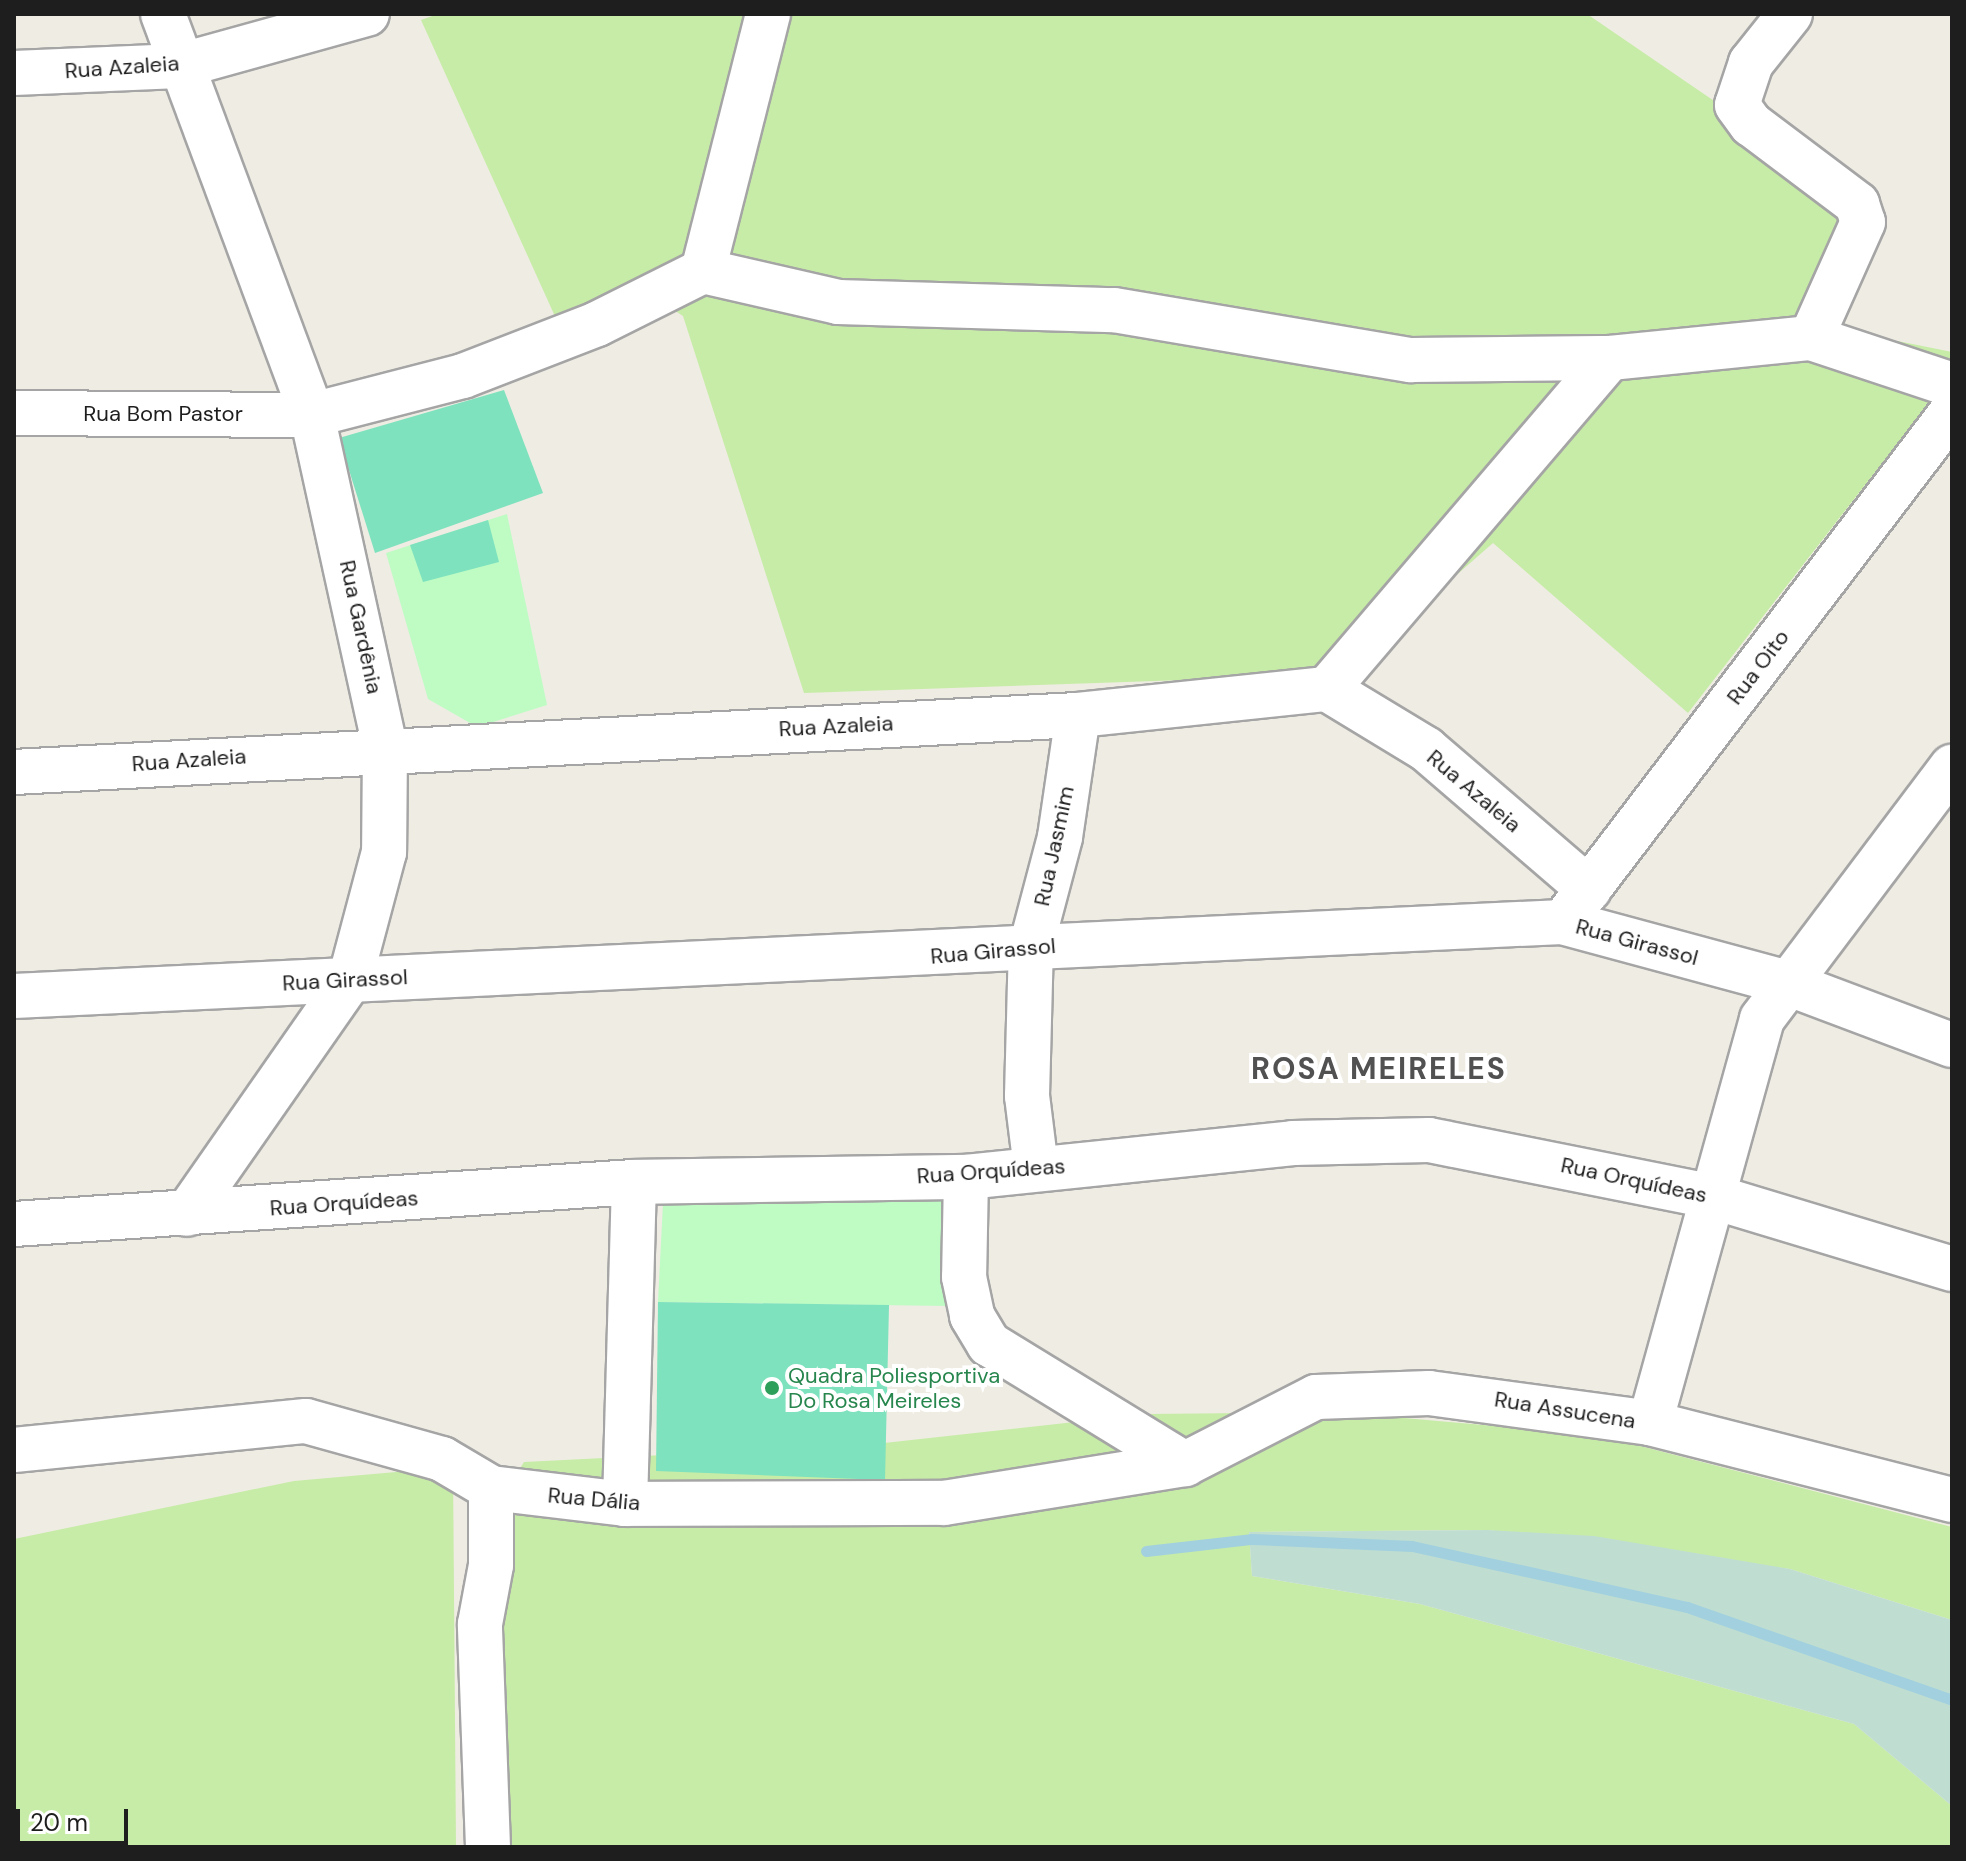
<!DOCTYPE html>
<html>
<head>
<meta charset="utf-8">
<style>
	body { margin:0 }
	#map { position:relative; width:1966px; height:1861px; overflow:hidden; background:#efece3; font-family:"DM Sans",sans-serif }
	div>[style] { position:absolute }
	.grass>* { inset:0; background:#c7eca7 }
	.wetland>* { inset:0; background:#bfded1 }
	.park>* { inset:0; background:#befcc4 }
	.pitch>* { inset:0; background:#7ee2be }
	.stream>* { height:11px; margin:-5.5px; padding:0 5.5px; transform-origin:5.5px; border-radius:5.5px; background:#a2d0df }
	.roads { filter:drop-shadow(2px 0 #a5a5a5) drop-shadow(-2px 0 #a5a5a5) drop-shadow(0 2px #a5a5a5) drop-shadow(0 -2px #a5a5a5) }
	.street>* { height:44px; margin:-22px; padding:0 22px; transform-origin:22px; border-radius:22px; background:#fff }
	.dots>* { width:22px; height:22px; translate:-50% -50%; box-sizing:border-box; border:4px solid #fff; border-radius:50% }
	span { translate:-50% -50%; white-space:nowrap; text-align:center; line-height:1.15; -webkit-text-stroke:8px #fff; paint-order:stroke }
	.street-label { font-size:22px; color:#1e1e1e }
	.leisure-label { font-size:22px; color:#27864d }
	.left { translate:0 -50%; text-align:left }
	.district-label { font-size:30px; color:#515151; font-weight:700; letter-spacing:2px }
	.frame { position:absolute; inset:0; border:16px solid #1e1e1e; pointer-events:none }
	.scale { position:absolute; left:16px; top:1809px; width:112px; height:36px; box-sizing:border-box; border:4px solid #1e1e1e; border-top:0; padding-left:10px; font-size:24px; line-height:28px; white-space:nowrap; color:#1e1e1e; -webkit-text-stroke:6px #fff; paint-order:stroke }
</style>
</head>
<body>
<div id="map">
	<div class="grass">
		<div style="clip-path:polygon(438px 14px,1587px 14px,1872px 209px,1828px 327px,1952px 352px,1952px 373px,1688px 713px,1493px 543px,1372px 649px,1328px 675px,804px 693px,683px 316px,666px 305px,572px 354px,421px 20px)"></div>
		<div style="clip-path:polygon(1336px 1412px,1598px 1435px,1952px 1527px,1952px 1620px,1790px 1569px,1488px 1530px,1249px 1532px,1252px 1576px,1420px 1604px,1854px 1724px,1952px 1806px,1952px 1847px,503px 1847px,499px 1651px,511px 1483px,524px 1462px,866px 1445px,1147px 1414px)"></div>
		<div style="clip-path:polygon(453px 1467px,456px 1847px,14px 1847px,14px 1539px,294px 1481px)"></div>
	</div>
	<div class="wetland">
		<div style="clip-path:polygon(1488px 1530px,1594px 1536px,1790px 1569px,1952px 1620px,1952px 1806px,1854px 1724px,1420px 1604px,1252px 1576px,1249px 1532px)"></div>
	</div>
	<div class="park">
		<div style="clip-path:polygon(507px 514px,547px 705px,477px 727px,428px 699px,386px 553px)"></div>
		<div style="clip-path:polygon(935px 1194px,947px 1197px,950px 1306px,658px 1302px,663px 1203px)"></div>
	</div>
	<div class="pitch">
		<div style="clip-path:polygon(504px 390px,543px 493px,375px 553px,339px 438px)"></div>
		<div style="clip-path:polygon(488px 520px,499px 562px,423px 582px,410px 545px)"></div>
		<div style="clip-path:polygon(658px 1302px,889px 1305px,885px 1480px,656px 1471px)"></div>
	</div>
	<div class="stream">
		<div style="left:1146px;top:1551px;width:107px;rotate:-6.5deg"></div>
		<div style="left:1252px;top:1539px;width:160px;rotate:2.5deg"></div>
		<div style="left:1412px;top:1546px;width:282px;rotate:12.5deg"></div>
		<div style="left:1687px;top:1607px;width:281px;rotate:19.3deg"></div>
	</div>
	<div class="roads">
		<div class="street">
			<div style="left:163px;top:14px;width:428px;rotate:69.6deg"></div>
			<div style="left:312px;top:415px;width:340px;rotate:77.6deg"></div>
			<div style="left:385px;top:747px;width:105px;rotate:90.5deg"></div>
			<div style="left:384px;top:852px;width:132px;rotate:104.9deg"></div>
			<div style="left:350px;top:980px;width:285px;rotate:124.9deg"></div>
			<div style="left:1790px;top:14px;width:63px;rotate:128.5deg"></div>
			<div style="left:1751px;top:63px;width:44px;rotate:108.4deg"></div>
			<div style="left:1737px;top:105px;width:24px;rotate:54deg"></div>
			<div style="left:1751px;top:124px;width:133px;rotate:37deg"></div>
			<div style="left:1857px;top:204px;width:19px;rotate:72deg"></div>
			<div style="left:1863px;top:222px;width:127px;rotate:114.1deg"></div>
			<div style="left:14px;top:73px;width:165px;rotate:-2.4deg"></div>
			<div style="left:179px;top:66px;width:195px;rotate:-15.5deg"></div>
			<div style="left:703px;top:271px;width:139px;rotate:12.9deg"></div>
			<div style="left:838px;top:302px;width:276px;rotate:1.7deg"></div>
			<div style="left:1114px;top:310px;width:301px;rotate:9.6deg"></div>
			<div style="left:1411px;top:360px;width:199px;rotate:-0.6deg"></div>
			<div style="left:1610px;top:358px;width:202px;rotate:-5.7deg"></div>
			<div style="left:1811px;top:338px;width:149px;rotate:18.4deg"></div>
			<div style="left:14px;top:413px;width:298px;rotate:0.4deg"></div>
			<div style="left:312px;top:415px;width:156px;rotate:-14.5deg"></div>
			<div style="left:463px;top:376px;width:144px;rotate:-21.2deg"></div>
			<div style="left:597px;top:324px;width:119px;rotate:-26.6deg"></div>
			<div style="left:703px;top:271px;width:265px;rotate:-75.8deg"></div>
			<div style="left:1327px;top:689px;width:435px;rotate:-49.5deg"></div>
			<div style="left:14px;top:772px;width:1066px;rotate:-3.07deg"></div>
			<div style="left:1078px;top:715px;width:250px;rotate:-6deg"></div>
			<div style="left:1327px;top:689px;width:116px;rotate:31.2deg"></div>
			<div style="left:1426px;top:749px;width:215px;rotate:40.7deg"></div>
			<div style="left:1570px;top:913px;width:630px;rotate:-52.68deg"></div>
			<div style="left:14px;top:996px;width:1550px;rotate:-2.74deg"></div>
			<div style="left:1562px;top:922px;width:230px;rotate:15.1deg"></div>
			<div style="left:1784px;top:982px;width:179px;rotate:20.6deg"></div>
			<div style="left:1036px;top:1168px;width:73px;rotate:-97.1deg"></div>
			<div style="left:1027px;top:1096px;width:149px;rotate:-88.5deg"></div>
			<div style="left:1031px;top:947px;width:114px;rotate:-75.2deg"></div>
			<div style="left:1060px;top:837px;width:123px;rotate:-81.6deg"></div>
			<div style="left:966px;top:1177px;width:100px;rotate:91.1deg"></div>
			<div style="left:964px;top:1277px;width:40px;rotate:78deg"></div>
			<div style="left:972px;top:1316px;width:33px;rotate:59deg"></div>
			<div style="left:989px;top:1344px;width:230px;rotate:31.5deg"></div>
			<div style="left:14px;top:1224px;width:621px;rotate:-3.88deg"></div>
			<div style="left:634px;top:1182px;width:332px;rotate:-0.9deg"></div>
			<div style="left:966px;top:1177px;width:329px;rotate:-5.9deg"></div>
			<div style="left:1293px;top:1143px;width:136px;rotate:-1.3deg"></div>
			<div style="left:1429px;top:1140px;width:291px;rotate:11.3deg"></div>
			<div style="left:1714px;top:1197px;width:249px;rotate:16.8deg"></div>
			<div style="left:1650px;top:1423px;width:419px;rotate:-74.5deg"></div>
			<div style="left:1762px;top:1019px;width:316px;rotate:-53deg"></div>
			<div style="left:14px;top:1450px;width:293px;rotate:-5.7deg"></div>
			<div style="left:306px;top:1421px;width:141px;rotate:15.6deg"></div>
			<div style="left:442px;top:1459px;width:57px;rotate:30.6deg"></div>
			<div style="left:491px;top:1488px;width:135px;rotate:6.8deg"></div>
			<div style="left:625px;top:1504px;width:319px;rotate:-0.2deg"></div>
			<div style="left:944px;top:1503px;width:244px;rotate:-9.2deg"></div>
			<div style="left:1185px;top:1464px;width:147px;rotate:-27.1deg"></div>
			<div style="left:1316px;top:1397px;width:113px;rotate:-2deg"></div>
			<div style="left:1429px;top:1393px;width:223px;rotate:7.7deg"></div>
			<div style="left:1650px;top:1423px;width:312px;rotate:14.3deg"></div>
			<div style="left:625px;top:1504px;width:322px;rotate:-88.4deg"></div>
			<div style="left:488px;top:1847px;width:223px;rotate:-92.1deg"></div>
			<div style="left:480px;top:1624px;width:60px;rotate:-79.4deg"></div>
			<div style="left:491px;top:1565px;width:77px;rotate:-90deg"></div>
		</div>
	</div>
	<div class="dots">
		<div style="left:772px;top:1388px;background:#2e9e5b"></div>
	</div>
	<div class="street-label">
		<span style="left:122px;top:67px;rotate:-4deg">Rua Azaleia</span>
		<span style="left:163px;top:414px">Rua Bom Pastor</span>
		<span style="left:361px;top:627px;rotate:78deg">Rua Gardênia</span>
		<span style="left:1758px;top:667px;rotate:-53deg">Rua Oito</span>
		<span style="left:836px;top:726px;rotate:-3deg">Rua Azaleia</span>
		<span style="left:189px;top:760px;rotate:-4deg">Rua Azaleia</span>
		<span style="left:1474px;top:791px;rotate:40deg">Rua Azaleia</span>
		<span style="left:1054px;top:846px;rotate:-78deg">Rua Jasmim</span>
		<span style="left:1637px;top:942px;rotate:15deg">Rua Girassol</span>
		<span style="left:993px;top:951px;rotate:-5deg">Rua Girassol</span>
		<span style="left:345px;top:980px;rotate:-3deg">Rua Girassol</span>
		<span style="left:991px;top:1171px;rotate:-4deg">Rua Orquídeas</span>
		<span style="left:1634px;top:1180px;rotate:12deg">Rua Orquídeas</span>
		<span style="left:344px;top:1203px;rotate:-4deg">Rua Orquídeas</span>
		<span style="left:1565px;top:1410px;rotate:9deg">Rua Assucena</span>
		<span style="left:594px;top:1499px;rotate:5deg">Rua Dália</span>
	</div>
	<div class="leisure-label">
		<span class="left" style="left:788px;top:1388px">Quadra Poliesportiva<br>Do Rosa Meireles</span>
	</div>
	<div class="district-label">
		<span style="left:1379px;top:1069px">ROSA MEIRELES</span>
	</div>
	<div class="frame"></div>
	<div class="scale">20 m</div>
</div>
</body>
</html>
